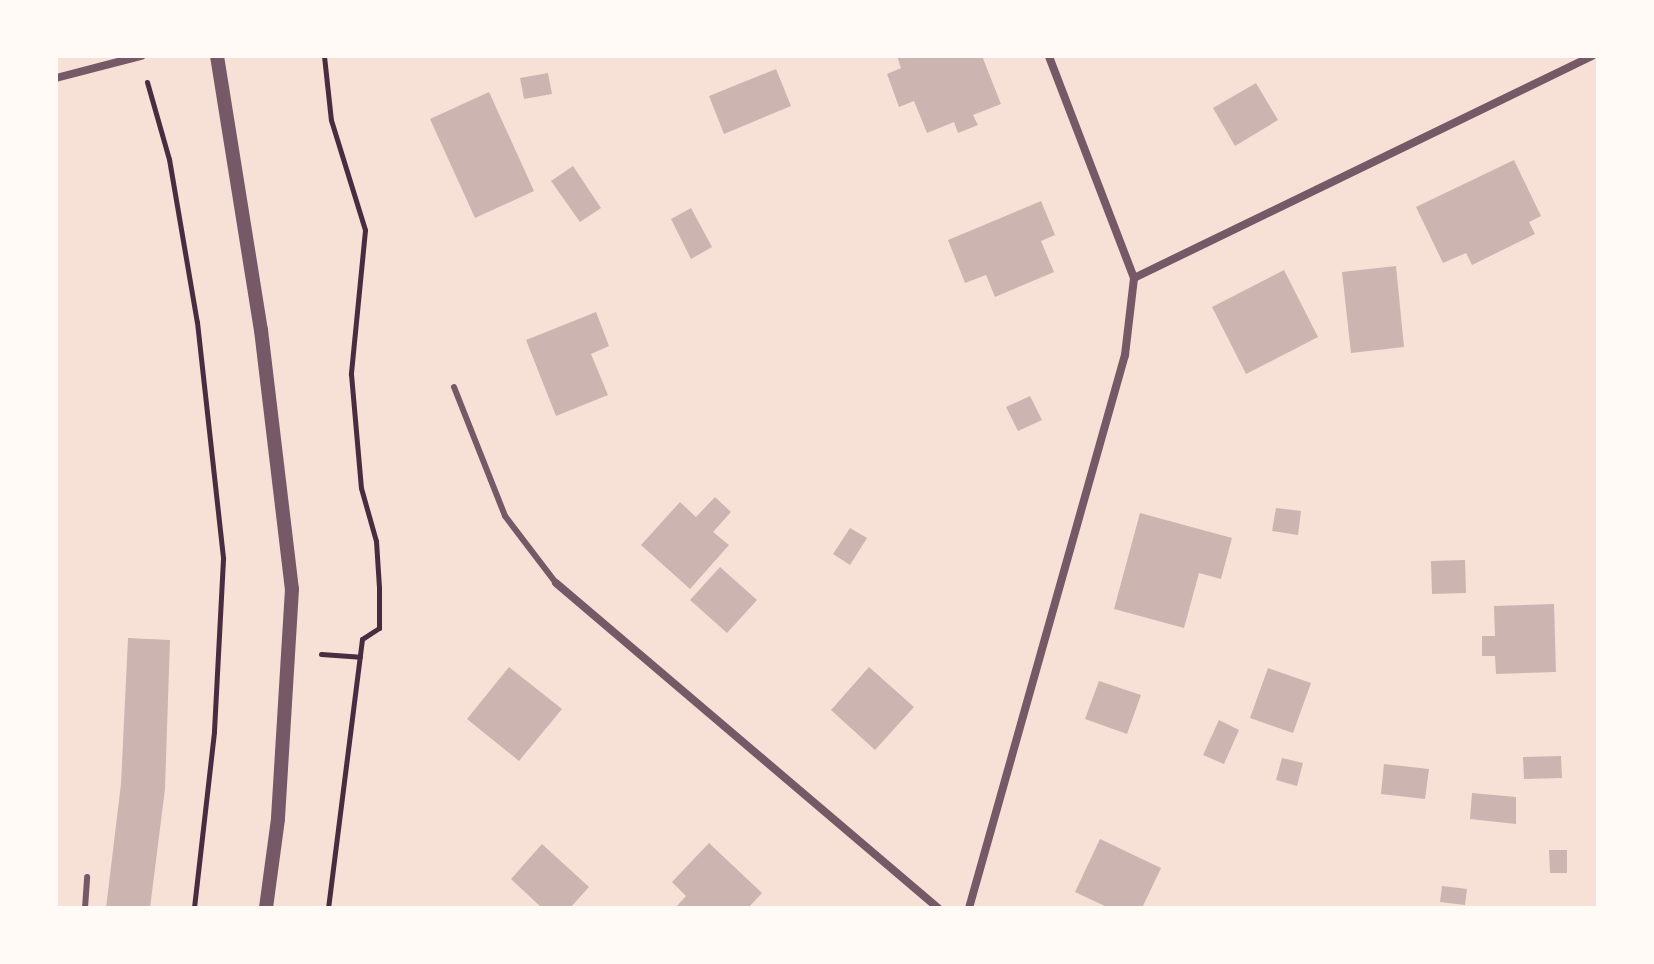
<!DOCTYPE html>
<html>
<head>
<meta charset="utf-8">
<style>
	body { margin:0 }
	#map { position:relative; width:1654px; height:964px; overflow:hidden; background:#f7e1d7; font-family:Inter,sans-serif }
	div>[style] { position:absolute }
	.building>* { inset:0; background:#ccb4b1 }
	.path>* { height:5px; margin:-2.5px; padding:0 2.5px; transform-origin:2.5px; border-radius:2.5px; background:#4a2c40 }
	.service>* { height:6px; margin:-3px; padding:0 3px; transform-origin:3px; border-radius:3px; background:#755966 }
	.minor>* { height:8px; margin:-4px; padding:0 4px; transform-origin:4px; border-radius:4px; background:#755966 }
	.tertiary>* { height:14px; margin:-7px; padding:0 7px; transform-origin:7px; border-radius:7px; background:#755966 }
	span { translate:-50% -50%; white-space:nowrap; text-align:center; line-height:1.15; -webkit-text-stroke:6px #fffaf5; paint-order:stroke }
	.frame { position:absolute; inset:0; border:58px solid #fffaf5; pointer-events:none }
</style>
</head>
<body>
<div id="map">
	<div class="building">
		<div style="clip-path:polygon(897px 56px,982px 56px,1001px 104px,973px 115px,978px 125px,958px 133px,954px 122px,927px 133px,914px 101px,899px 107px,887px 74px,901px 68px)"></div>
		<div style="clip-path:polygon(776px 69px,791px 106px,724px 134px,709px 96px)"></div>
		<div style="clip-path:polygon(548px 73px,552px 94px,524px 99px,520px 78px)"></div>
		<div style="clip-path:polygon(1256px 83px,1278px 120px,1235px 146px,1213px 108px)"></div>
		<div style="clip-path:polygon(489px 92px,534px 191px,475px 218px,430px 119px)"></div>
		<div style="clip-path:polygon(1514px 160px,1541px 216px,1529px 222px,1535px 234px,1472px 265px,1466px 253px,1443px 263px,1416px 207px)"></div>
		<div style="clip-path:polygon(573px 166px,601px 208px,580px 222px,551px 181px)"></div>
		<div style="clip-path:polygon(1041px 201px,1055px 235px,1041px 241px,1054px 272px,995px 297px,986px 275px,965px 283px,948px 240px)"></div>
		<div style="clip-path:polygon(691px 208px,712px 247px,691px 259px,671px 219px)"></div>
		<div style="clip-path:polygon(1396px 266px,1404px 347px,1351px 353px,1342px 272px)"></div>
		<div style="clip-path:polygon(1284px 270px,1318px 337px,1246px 374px,1212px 307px)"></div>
		<div style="clip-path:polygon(596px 312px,609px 346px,591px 354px,608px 395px,556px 416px,526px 340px)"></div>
		<div style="clip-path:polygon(1030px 396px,1042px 420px,1018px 431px,1006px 407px)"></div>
		<div style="clip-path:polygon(715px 497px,731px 512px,713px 532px,729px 545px,690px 589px,641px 545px,680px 502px,696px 517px)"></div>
		<div style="clip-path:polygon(1276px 508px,1301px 511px,1298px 535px,1272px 531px)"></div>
		<div style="clip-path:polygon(1140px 513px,1232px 538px,1221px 579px,1199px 573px,1184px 628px,1114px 609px)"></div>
		<div style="clip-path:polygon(850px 528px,867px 538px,850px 565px,833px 554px)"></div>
		<div style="clip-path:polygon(1465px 560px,1466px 593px,1432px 594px,1431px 561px)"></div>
		<div style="clip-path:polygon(720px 567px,757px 600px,727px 633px,690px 600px)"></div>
		<div style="clip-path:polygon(1554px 604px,1556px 672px,1496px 674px,1495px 656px,1482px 656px,1482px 636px,1495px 636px,1494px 606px)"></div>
		<div style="clip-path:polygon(128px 638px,170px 640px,165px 789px,150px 908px,106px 908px,121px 784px)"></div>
		<div style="clip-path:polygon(509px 667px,562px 709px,519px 761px,467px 719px)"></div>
		<div style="clip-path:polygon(869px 667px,914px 707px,875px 750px,831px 710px)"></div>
		<div style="clip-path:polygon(1268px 668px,1311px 683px,1293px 733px,1250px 718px)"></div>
		<div style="clip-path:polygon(1099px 681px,1141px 695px,1127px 734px,1085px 719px)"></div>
		<div style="clip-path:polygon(1219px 720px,1239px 730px,1224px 764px,1203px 755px)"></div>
		<div style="clip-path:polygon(1561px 756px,1562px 778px,1524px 779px,1523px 757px)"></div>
		<div style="clip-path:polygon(1282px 758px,1303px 763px,1297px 786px,1276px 780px)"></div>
		<div style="clip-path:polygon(1384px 764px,1429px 769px,1425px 799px,1381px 794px)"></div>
		<div style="clip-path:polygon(1472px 793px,1516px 797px,1516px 824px,1470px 819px)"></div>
		<div style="clip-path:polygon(1100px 839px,1161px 868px,1142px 908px,1109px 908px,1075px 892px)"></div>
		<div style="clip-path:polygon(709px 843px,762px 893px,748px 908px,675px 908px,686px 896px,672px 882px)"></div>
		<div style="clip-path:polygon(542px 844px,589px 887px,570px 908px,542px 908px,511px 879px)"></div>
		<div style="clip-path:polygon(1549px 850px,1567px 850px,1567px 873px,1550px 873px)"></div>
		<div style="clip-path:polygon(1442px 886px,1467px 889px,1465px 905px,1440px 902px)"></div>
	</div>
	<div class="path">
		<div style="left:324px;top:56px;width:64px;rotate:83.8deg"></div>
		<div style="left:331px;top:120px;width:115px;rotate:72.8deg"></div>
		<div style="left:365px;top:230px;width:145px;rotate:95.6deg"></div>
		<div style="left:351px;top:374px;width:114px;rotate:85deg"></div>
		<div style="left:361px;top:488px;width:55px;rotate:74.2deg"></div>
		<div style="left:376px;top:541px;width:47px;rotate:86.3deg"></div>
		<div style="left:379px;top:588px;width:40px;rotate:90deg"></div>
		<div style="left:379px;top:628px;width:20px;rotate:147deg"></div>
		<div style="left:362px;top:639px;width:271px;rotate:97.2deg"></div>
		<div style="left:147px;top:82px;width:80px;rotate:74.1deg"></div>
		<div style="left:169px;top:159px;width:165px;rotate:80.3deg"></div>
		<div style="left:197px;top:322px;width:238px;rotate:83.7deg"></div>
		<div style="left:223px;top:559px;width:173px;rotate:93deg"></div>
		<div style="left:214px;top:732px;width:177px;rotate:96.5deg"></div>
		<div style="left:321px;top:654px;width:39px;rotate:4deg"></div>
	</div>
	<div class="service">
		<div style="left:454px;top:387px;width:139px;rotate:68.4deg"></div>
		<div style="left:505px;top:516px;width:84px;rotate:52.7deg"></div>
		<div style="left:85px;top:908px;width:31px;rotate:-86deg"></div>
	</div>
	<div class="minor">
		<div style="left:56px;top:78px;width:88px;rotate:-14.5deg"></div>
		<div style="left:1134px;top:278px;width:509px;rotate:-25.86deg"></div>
		<div style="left:556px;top:583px;width:502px;rotate:40.39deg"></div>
		<div style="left:969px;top:908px;width:575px;rotate:-74.25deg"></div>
		<div style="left:1125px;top:355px;width:78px;rotate:-83.3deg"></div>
		<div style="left:1134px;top:278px;width:238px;rotate:-111deg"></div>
	</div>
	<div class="tertiary">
		<div style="left:217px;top:56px;width:278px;rotate:80.9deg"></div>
		<div style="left:261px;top:330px;width:261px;rotate:83.2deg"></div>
		<div style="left:292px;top:589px;width:230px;rotate:93.5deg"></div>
		<div style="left:278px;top:819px;width:90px;rotate:97.7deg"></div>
	</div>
	<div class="frame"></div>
</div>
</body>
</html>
